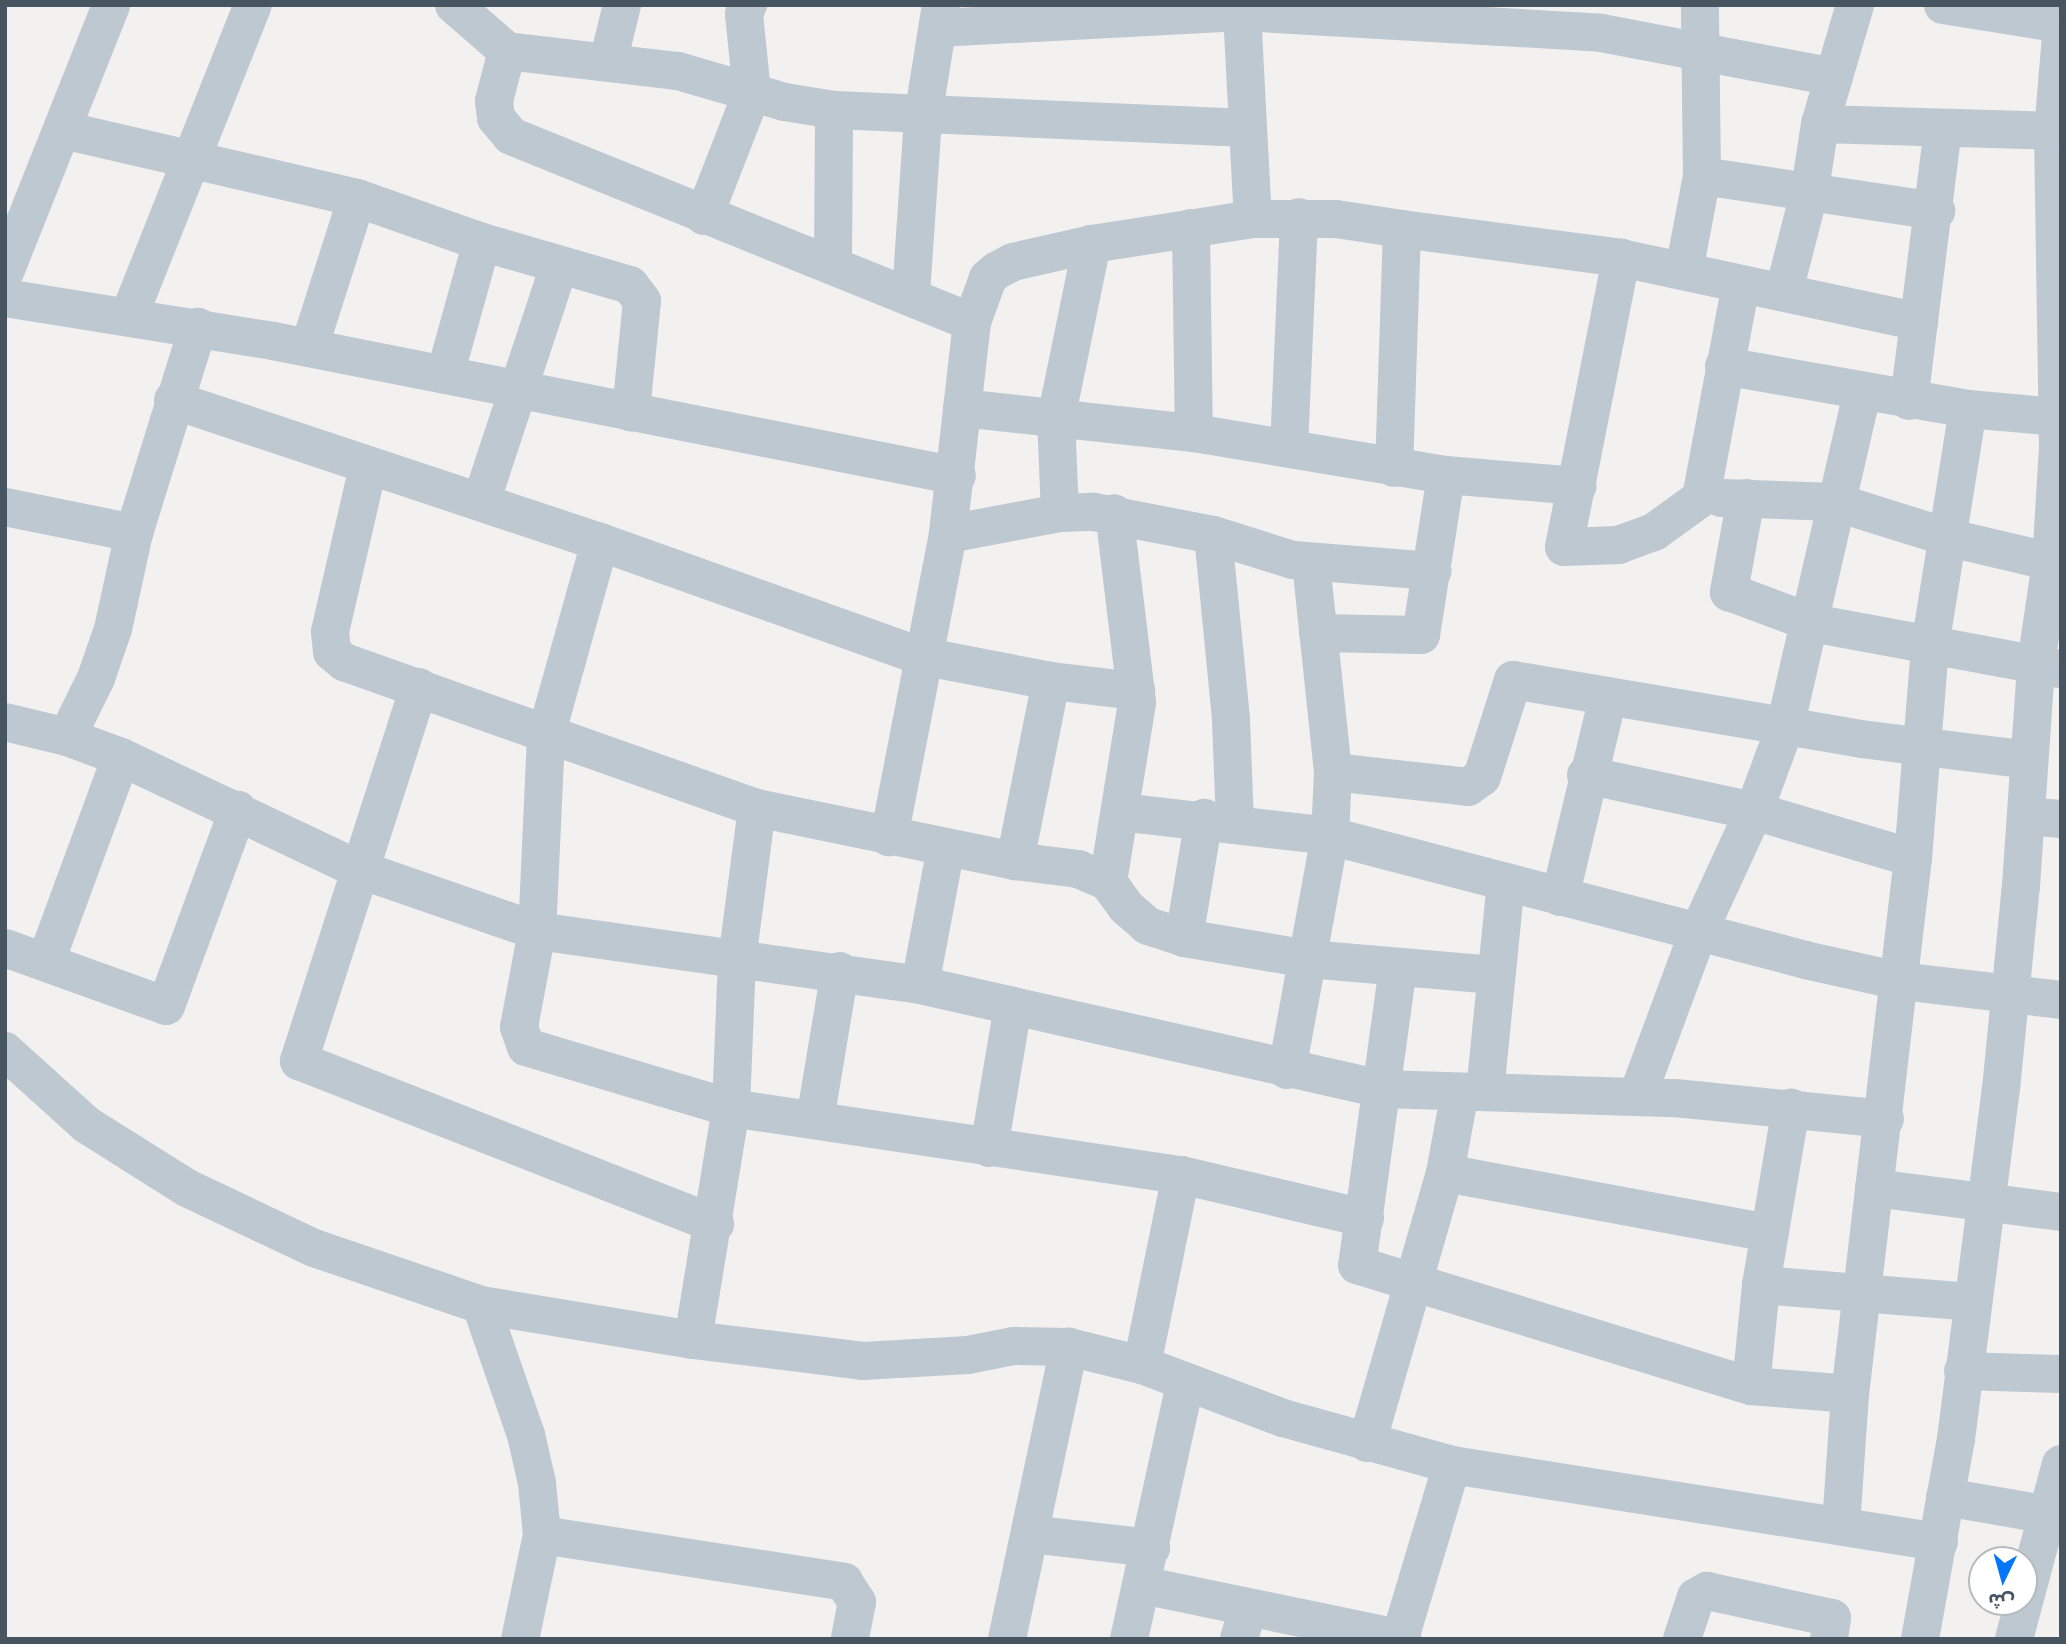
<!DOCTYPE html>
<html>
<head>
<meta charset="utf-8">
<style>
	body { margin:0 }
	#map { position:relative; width:2066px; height:1644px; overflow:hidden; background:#f3f0f0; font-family:"Sofia Sans Condensed","Noto Sans Arabic",sans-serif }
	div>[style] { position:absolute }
	.minor>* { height:38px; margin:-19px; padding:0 19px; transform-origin:19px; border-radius:19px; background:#bdc8d1 }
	span { translate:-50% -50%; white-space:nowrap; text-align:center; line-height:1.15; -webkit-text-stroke:7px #fff; paint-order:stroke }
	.frame { position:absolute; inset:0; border:7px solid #465560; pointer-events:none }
	.north { position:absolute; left:1968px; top:1546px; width:70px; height:70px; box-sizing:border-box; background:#fff; border:2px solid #b5bbbf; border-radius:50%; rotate:185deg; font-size:19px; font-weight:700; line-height:28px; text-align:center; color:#465560 }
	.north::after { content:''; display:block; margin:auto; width:24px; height:32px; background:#0476fa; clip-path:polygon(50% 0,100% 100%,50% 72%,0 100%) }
</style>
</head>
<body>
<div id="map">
	<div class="minor">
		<div style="left:454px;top:5px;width:70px;rotate:41deg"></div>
		<div style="left:507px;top:51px;width:172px;rotate:6.7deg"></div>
		<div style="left:678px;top:71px;width:111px;rotate:16.2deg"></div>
		<div style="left:785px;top:102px;width:50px;rotate:9.3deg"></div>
		<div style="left:834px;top:110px;width:414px;rotate:2.5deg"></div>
		<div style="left:1943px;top:5px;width:120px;rotate:9.1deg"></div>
		<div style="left:1242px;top:12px;width:207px;rotate:87deg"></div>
		<div style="left:938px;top:28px;width:304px;rotate:-3deg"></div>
		<div style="left:1242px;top:12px;width:360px;rotate:3.3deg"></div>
		<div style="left:1601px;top:33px;width:237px;rotate:10.7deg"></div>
		<div style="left:507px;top:51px;width:52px;rotate:104.6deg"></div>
		<div style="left:494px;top:101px;width:17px;rotate:83deg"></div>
		<div style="left:496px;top:118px;width:23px;rotate:50deg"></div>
		<div style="left:511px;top:136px;width:497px;rotate:22deg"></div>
		<div style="left:972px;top:322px;width:213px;rotate:96.5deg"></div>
		<div style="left:948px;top:534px;width:309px;rotate:101deg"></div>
		<div style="left:608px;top:62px;width:59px;rotate:-76.2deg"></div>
		<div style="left:1820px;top:124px;width:233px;rotate:1.7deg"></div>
		<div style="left:63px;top:130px;width:302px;rotate:13deg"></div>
		<div style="left:357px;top:198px;width:133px;rotate:19.4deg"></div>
		<div style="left:482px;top:242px;width:154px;rotate:16.2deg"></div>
		<div style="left:630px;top:285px;width:20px;rotate:53deg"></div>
		<div style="left:642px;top:301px;width:112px;rotate:95.7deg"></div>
		<div style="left:1702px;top:176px;width:237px;rotate:8.5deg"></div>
		<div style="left:704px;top:216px;width:132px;rotate:-68.7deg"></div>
		<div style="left:752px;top:93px;width:79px;rotate:-95.8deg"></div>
		<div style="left:744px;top:14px;width:10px;rotate:-66deg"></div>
		<div style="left:1191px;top:228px;width:205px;rotate:89.2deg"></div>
		<div style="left:1402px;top:229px;width:221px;rotate:7.5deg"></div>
		<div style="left:833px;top:263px;width:153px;rotate:-89.6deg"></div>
		<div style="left:1684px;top:271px;width:97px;rotate:-79.3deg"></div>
		<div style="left:1702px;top:176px;width:171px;rotate:-90.7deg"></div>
		<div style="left:5px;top:272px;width:287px;rotate:-68.3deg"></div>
		<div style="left:1741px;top:284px;width:218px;rotate:100.6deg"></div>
		<div style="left:1701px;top:498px;width:58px;rotate:144.1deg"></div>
		<div style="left:1654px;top:532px;width:37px;rotate:160deg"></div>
		<div style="left:1619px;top:545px;width:55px;rotate:177.9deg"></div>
		<div style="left:1564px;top:547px;width:295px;rotate:-78.8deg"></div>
		<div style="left:1621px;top:258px;width:305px;rotate:12.1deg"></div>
		<div style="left:1784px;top:291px;width:104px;rotate:-75.6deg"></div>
		<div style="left:1810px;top:190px;width:67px;rotate:-81.4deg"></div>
		<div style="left:1820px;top:124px;width:124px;rotate:-73.6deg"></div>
		<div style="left:911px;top:294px;width:177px;rotate:-86.1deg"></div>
		<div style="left:923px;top:117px;width:113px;rotate:-80.9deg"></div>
		<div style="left:5px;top:298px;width:271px;rotate:9.1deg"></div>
		<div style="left:273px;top:341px;width:697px;rotate:11.16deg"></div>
		<div style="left:129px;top:316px;width:335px;rotate:-68.3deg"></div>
		<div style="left:972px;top:322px;width:47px;rotate:-70deg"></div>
		<div style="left:988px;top:278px;width:11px;rotate:-41deg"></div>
		<div style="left:996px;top:271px;width:19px;rotate:-28deg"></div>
		<div style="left:1013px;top:262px;width:81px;rotate:-12.8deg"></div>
		<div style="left:1092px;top:244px;width:163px;rotate:-8.8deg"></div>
		<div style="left:1253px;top:219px;width:83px"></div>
		<div style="left:1336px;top:219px;width:67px;rotate:8.6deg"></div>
		<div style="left:1402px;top:229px;width:239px;rotate:91.9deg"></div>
		<div style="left:309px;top:348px;width:157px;rotate:-72.3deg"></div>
		<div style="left:1724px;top:366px;width:248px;rotate:10deg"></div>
		<div style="left:1968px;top:409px;width:241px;rotate:99.1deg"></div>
		<div style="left:1930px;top:647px;width:212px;rotate:94.6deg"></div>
		<div style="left:1913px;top:858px;width:540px;rotate:96.7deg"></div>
		<div style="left:1850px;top:1394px;width:131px;rotate:93.9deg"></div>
		<div style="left:445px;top:375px;width:138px;rotate:-74.5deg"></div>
		<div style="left:173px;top:400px;width:450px;rotate:18.4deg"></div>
		<div style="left:600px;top:542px;width:341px;rotate:19.6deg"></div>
		<div style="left:921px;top:656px;width:132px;rotate:10.9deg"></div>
		<div style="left:1051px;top:681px;width:184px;rotate:101.3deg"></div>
		<div style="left:1909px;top:401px;width:275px;rotate:-82.9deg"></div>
		<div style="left:962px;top:408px;width:233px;rotate:6.2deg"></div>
		<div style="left:1194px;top:433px;width:255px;rotate:9.5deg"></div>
		<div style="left:1446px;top:475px;width:132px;rotate:4.8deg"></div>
		<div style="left:1968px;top:409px;width:89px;rotate:5.1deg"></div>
		<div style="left:1289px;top:448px;width:231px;rotate:-87.5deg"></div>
		<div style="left:368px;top:467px;width:169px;rotate:103deg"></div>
		<div style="left:330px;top:632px;width:20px;rotate:84deg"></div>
		<div style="left:332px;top:652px;width:16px;rotate:40deg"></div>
		<div style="left:344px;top:662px;width:438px;rotate:19.5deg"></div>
		<div style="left:757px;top:808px;width:263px;rotate:11.6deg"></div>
		<div style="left:1015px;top:861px;width:64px;rotate:7.2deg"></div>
		<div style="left:1078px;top:869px;width:33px;rotate:23deg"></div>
		<div style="left:1108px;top:882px;width:31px;rotate:54deg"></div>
		<div style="left:1126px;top:907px;width:29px;rotate:41deg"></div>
		<div style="left:1148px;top:926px;width:38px;rotate:18deg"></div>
		<div style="left:1184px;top:938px;width:126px;rotate:9.6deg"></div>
		<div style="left:1308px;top:959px;width:187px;rotate:4.9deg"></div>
		<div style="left:1721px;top:498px;width:114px;rotate:2deg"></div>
		<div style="left:1835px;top:502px;width:121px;rotate:17.4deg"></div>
		<div style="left:1950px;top:538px;width:114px;rotate:13.2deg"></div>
		<div style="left:1746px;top:498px;width:96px;rotate:100.3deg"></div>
		<div style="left:1729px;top:592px;width:89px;rotate:20.5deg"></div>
		<div style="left:1812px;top:623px;width:251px;rotate:10.5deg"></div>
		<div style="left:481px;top:502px;width:249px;rotate:-71.7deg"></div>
		<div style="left:5px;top:507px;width:132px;rotate:11.4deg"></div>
		<div style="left:1060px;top:513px;width:94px;rotate:-92.4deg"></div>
		<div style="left:1056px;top:419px;width:179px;rotate:-78.4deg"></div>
		<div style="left:948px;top:534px;width:114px;rotate:-10.6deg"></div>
		<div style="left:1060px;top:513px;width:34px;rotate:-2deg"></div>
		<div style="left:1094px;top:512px;width:121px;rotate:10.9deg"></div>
		<div style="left:1213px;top:535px;width:84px;rotate:17.4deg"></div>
		<div style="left:1293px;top:560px;width:140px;rotate:4.5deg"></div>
		<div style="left:1213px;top:535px;width:186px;rotate:84.4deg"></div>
		<div style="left:1231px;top:720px;width:102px;rotate:87.8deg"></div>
		<div style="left:600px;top:542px;width:201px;rotate:105.6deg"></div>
		<div style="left:546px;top:736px;width:195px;rotate:92.6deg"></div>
		<div style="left:537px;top:931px;width:98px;rotate:100.6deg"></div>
		<div style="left:519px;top:1027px;width:21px;rotate:71deg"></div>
		<div style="left:526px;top:1047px;width:214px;rotate:16.6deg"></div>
		<div style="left:731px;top:1108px;width:455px;rotate:8.5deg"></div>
		<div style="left:1181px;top:1175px;width:189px;rotate:13.2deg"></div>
		<div style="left:1318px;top:633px;width:103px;rotate:1.1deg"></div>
		<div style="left:1421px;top:635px;width:162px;rotate:-81.1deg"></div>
		<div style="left:1051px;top:681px;width:86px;rotate:6.7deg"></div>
		<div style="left:419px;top:687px;width:393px;rotate:107.8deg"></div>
		<div style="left:299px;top:1061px;width:447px;rotate:21.4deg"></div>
		<div style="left:5px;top:722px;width:64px;rotate:13.6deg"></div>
		<div style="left:67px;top:737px;width:58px;rotate:20.3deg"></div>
		<div style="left:121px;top:757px;width:262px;rotate:25.3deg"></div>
		<div style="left:358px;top:869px;width:189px;rotate:19.1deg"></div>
		<div style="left:537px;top:931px;width:387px;rotate:8deg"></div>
		<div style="left:920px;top:985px;width:473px;rotate:12.7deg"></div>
		<div style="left:1381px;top:1089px;width:294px;rotate:1.8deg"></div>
		<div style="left:1675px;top:1098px;width:211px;rotate:5.7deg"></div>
		<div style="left:67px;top:737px;width:66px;rotate:-63.8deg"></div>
		<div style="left:96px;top:678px;width:52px;rotate:-70.9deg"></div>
		<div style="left:113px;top:629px;width:98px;rotate:-77.7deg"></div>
		<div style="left:134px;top:533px;width:216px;rotate:-72.7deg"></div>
		<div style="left:1333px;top:772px;width:136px;rotate:6.3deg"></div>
		<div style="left:1468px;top:787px;width:17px;rotate:-36deg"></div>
		<div style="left:1482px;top:777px;width:102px;rotate:-72.3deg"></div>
		<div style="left:1513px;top:680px;width:353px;rotate:9.6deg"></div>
		<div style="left:1861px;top:739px;width:169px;rotate:7.1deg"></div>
		<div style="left:1586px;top:775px;width:172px;rotate:12.1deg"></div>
		<div style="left:1754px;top:811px;width:166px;rotate:16.5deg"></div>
		<div style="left:1120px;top:812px;width:211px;rotate:6.5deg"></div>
		<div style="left:1330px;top:836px;width:491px;rotate:14.6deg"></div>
		<div style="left:1805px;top:960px;width:97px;rotate:12.5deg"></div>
		<div style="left:1900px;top:981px;width:162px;rotate:6.7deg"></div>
		<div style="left:2026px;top:816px;width:35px;rotate:5deg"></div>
		<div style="left:1108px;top:882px;width:182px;rotate:-80.8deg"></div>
		<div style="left:1137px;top:702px;width:190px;rotate:-96.9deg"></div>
		<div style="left:1560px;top:897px;width:206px;rotate:-76.5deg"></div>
		<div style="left:1184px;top:938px;width:122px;rotate:-80.5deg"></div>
		<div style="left:5px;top:948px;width:171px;rotate:19.8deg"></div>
		<div style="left:166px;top:1006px;width:209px;rotate:-69.8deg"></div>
		<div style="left:46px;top:961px;width:217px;rotate:-69.8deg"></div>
		<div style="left:1398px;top:967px;width:301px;rotate:97.8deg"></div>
		<div style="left:1357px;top:1265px;width:412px;rotate:17.1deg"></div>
		<div style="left:1751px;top:1386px;width:99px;rotate:4.6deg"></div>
		<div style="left:920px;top:985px;width:139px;rotate:-79.3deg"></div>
		<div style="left:5px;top:1051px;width:110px;rotate:42.1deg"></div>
		<div style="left:87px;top:1125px;width:118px;rotate:32.2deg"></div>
		<div style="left:187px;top:1188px;width:140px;rotate:25.3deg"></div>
		<div style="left:314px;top:1248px;width:176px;rotate:18.8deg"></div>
		<div style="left:481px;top:1305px;width:138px;rotate:70.9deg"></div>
		<div style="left:526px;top:1435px;width:49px;rotate:77.1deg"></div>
		<div style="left:537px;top:1483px;width:52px;rotate:84.5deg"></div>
		<div style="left:542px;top:1535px;width:106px;rotate:101.9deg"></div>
		<div style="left:1287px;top:1070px;width:238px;rotate:-79.6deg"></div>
		<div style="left:1330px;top:836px;width:64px;rotate:-87.3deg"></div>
		<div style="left:1333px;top:772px;width:211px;rotate:-96deg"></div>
		<div style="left:1485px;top:1092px;width:211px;rotate:-84.3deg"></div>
		<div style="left:1637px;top:1097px;width:175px;rotate:-69.6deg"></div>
		<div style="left:1698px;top:933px;width:134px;rotate:-65.3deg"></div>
		<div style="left:1754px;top:811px;width:90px;rotate:-69.7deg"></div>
		<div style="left:1785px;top:727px;width:343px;rotate:-77deg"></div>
		<div style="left:815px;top:1120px;width:151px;rotate:-80.5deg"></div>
		<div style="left:989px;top:1148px;width:144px;rotate:-80.4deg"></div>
		<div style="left:1445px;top:1173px;width:330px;rotate:10.5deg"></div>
		<div style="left:1874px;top:1188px;width:189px;rotate:7.3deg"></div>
		<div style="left:1761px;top:1285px;width:211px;rotate:4.6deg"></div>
		<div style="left:481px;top:1305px;width:215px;rotate:9.4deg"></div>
		<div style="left:693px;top:1340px;width:171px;rotate:7deg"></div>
		<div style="left:863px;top:1361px;width:105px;rotate:-3.3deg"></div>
		<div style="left:968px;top:1355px;width:47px;rotate:-11.1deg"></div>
		<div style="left:1014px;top:1346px;width:55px;rotate:1deg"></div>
		<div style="left:1069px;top:1347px;width:75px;rotate:13.9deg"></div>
		<div style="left:1142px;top:1365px;width:151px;rotate:20.6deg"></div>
		<div style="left:1283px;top:1418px;width:175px;rotate:15.5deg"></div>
		<div style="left:1452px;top:1465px;width:493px;rotate:9deg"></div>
		<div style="left:693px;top:1340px;width:235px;rotate:-80.7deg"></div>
		<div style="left:731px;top:1108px;width:148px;rotate:-87.7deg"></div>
		<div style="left:737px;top:960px;width:153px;rotate:-82.5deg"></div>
		<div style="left:1142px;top:1365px;width:194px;rotate:-78.4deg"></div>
		<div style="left:1963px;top:1371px;width:98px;rotate:1.8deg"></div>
		<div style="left:1751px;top:1386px;width:101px;rotate:-84.3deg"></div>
		<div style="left:1761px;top:1285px;width:180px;rotate:-80.4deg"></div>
		<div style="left:1367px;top:1443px;width:281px;rotate:-73.9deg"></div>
		<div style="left:1445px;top:1173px;width:82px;rotate:-79.5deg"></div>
		<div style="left:1945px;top:1497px;width:118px;rotate:9.8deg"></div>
		<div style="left:1030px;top:1534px;width:122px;rotate:6.6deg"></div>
		<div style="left:542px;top:1535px;width:306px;rotate:8.8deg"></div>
		<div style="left:844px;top:1582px;width:24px;rotate:57deg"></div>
		<div style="left:857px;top:1602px;width:38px;rotate:101deg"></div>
		<div style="left:1142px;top:1585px;width:266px;rotate:11.7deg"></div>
		<div style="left:1400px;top:1638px;width:181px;rotate:-73.3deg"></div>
		<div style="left:1007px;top:1639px;width:299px;rotate:-78deg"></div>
		<div style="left:1129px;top:1639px;width:261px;rotate:-77.6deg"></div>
		<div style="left:1239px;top:1639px;width:32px;rotate:-74deg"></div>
		<div style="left:1682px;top:1639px;width:44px;rotate:-71.6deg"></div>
		<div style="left:1696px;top:1597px;width:13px;rotate:-29deg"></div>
		<div style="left:1707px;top:1591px;width:128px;rotate:12.2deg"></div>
		<div style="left:1832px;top:1618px;width:21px;rotate:98deg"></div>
		<div style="left:1920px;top:1639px;width:203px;rotate:-79.8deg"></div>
		<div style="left:1956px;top:1439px;width:353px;rotate:-82.7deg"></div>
		<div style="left:2001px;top:1089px;width:204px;rotate:-84.4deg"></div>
		<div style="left:2021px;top:886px;width:223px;rotate:-86.1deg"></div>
		<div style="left:2036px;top:664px;width:103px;rotate:-81.6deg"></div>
		<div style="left:2051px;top:562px;width:113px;rotate:-86.5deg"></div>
		<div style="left:2058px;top:449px;width:318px;rotate:-90.9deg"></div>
		<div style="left:2053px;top:131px;width:96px;rotate:-85.2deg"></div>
		<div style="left:2014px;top:1639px;width:181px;rotate:-75deg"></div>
	</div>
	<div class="frame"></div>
	<div class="north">ش</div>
</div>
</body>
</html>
